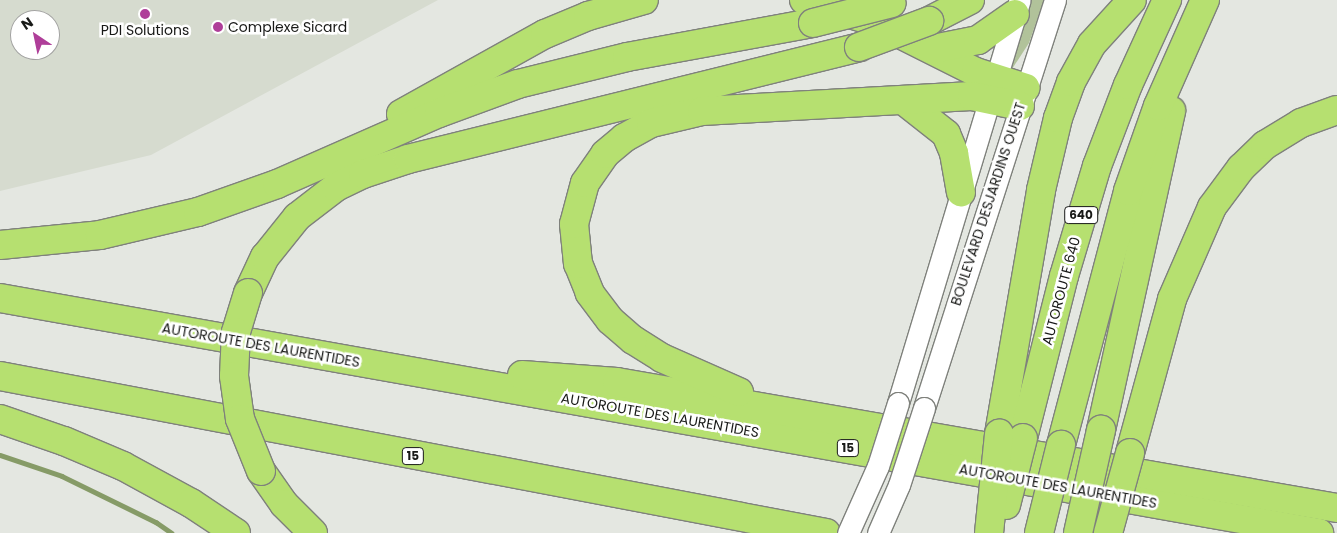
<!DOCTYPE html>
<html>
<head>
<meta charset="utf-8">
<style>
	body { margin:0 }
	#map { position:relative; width:1337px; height:533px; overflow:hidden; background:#e4e7e1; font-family:Poppins,sans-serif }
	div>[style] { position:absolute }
	.built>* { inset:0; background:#d6dbcf }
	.green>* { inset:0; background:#b1c29a }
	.stream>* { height:4.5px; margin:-2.25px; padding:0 2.25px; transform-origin:2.25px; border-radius:2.25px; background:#869b67 }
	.roads { filter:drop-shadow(1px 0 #7f817c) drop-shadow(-1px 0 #7f817c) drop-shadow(0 1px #7f817c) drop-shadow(0 -1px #7f817c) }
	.secondary>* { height:21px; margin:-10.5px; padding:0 10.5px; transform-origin:10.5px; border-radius:10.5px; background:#fff }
	.highway>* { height:28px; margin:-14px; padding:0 14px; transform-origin:14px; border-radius:14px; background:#b6e070 }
	.bridges { filter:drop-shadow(1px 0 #7f817c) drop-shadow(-1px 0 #7f817c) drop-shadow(0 1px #7f817c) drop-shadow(0 -1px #7f817c) }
	.secondary-bridge>* { height:21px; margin:-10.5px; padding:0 10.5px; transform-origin:10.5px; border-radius:10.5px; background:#fff }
	.highway-bridge>* { height:28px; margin:-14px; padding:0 14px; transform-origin:14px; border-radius:14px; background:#b6e070 }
	.dots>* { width:14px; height:14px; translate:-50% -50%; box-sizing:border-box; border:2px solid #fff; border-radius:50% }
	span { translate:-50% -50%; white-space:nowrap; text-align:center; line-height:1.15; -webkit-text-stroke:5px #fff; paint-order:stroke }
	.shield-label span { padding:1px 4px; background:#fff; border:1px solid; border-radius:4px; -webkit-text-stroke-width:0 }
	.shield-label { font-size:12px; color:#181917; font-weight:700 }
	.poi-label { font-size:14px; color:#181917 }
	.left { translate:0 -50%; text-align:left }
	.street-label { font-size:14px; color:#181917 }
	.north { position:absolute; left:10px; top:10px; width:50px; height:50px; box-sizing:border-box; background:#fff; border:1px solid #a3a3a2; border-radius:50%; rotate:326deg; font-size:14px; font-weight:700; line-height:20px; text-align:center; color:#181917 }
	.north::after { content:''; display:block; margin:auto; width:18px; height:22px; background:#af3e99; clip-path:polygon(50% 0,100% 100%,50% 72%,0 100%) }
</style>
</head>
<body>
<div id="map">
	<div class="built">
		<div style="clip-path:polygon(evenodd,0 0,438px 0,151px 155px,0 191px,0 0,20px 20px,50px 20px,50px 50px,20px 50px,20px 20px)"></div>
	</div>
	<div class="green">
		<div style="clip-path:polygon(1029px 0,1044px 0,1029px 43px,1012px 69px,1009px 68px)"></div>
	</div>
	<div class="stream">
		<div style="left:0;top:455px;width:65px;rotate:18.7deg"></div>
		<div style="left:62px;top:476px;width:105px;rotate:26.1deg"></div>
		<div style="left:156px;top:522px;width:19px;rotate:35deg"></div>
	</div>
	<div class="roads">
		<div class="secondary">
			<div style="left:898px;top:403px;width:421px;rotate:-73.2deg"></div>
			<div style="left:924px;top:408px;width:429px;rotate:-72.2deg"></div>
		</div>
		<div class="highway">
			<div style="left:804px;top:0;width:75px;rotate:17deg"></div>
			<div style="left:876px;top:22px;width:112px;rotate:26.6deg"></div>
			<div style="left:976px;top:72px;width:52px;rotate:17.7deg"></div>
			<div style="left:929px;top:21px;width:46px;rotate:-27.1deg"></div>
			<div style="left:933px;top:49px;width:46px;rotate:-11.3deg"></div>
			<div style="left:978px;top:40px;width:45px;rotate:-35.1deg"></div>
			<div style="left:903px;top:100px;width:55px;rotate:38.3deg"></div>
			<div style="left:946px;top:134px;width:21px;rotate:67deg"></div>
			<div style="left:954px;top:153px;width:40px;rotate:80deg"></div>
			<div style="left:401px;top:114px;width:165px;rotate:-29.1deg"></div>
			<div style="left:545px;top:34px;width:47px;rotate:-22.7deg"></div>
			<div style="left:588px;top:16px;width:58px;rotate:-15.9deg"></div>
			<div style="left:0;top:245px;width:100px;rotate:-5.7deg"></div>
			<div style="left:100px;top:235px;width:101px;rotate:-13.2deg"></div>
			<div style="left:198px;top:212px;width:84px;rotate:-19.5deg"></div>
			<div style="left:277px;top:184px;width:177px;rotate:-23.7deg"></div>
			<div style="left:439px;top:113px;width:84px;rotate:-20.2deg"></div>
			<div style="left:518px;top:84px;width:112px;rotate:-13.9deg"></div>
			<div style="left:627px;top:57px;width:189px;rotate:-10.4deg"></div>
			<div style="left:248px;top:293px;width:40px;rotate:-65deg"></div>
			<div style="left:265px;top:257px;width:51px;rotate:-51.3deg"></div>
			<div style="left:297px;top:217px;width:49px;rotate:-37.6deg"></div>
			<div style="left:336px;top:187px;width:30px;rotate:-26deg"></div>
			<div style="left:363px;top:174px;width:47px;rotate:-18.4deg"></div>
			<div style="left:408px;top:159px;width:465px;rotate:-13.9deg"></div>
			<div style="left:0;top:298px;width:1340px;rotate:10.1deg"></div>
			<div style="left:522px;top:375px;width:95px;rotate:4.2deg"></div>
			<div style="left:617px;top:382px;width:731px;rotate:9.93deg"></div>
			<div style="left:0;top:376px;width:841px;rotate:10.76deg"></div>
			<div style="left:739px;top:392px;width:84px;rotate:-156.2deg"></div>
			<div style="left:662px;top:358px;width:34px;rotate:-148deg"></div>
			<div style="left:633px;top:340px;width:30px;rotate:-139deg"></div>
			<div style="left:610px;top:320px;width:34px;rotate:-127deg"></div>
			<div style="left:590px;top:293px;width:31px;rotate:-112deg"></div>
			<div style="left:578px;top:264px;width:40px;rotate:-95.7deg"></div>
			<div style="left:574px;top:224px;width:42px;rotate:-75deg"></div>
			<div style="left:585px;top:183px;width:35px;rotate:-55deg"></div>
			<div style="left:605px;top:154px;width:25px;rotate:-40deg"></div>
			<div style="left:624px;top:138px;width:31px;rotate:-29deg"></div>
			<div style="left:651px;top:123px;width:52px;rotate:-13.2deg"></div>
			<div style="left:702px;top:111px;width:270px;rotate:-3.2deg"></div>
			<div style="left:972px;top:96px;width:49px;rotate:11.8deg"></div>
			<div style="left:0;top:419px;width:68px;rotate:19deg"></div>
			<div style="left:64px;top:441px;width:64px;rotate:23deg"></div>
			<div style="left:123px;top:466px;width:77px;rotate:28.6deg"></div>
			<div style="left:191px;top:503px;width:54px;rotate:33.7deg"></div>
			<div style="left:1101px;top:430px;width:327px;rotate:-77.6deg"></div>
			<div style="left:999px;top:434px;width:248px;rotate:-80.2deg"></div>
			<div style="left:1041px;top:190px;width:74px;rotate:-76.7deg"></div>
			<div style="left:1058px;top:118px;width:38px;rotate:-70deg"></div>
			<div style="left:1071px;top:82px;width:43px;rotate:-61.1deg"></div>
			<div style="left:1092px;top:44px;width:59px;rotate:-47.7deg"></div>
			<div style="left:1023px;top:438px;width:167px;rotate:-75.8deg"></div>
			<div style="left:1064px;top:276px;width:115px;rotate:-73.3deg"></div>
			<div style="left:1097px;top:166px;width:87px;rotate:-69.1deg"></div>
			<div style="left:1128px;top:85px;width:94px;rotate:-65.4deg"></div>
			<div style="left:1061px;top:445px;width:263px;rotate:-75.2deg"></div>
			<div style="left:1128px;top:191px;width:90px;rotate:-70.6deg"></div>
			<div style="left:1158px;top:106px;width:116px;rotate:-66.1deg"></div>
			<div style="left:1130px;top:453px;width:160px;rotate:-74.7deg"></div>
			<div style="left:1172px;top:299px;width:100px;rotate:-66.5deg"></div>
			<div style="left:1212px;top:207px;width:49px;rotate:-53.4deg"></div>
			<div style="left:1241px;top:168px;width:33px;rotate:-44deg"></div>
			<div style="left:1265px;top:145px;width:42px;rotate:-31.4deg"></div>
			<div style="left:1301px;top:123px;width:38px;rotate:-20deg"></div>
			<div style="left:261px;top:471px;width:40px;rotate:55.1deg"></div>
			<div style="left:284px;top:504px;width:41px;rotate:45deg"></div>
		</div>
	</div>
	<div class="bridges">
		<div class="secondary-bridge">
			<div style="left:848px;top:533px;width:73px;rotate:-65.9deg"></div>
			<div style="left:878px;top:466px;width:66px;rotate:-72.4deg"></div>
			<div style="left:878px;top:533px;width:52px;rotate:-66.4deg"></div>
			<div style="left:899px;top:485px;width:81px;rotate:-72deg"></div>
		</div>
		<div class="highway-bridge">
			<div style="left:813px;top:23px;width:81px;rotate:-14.2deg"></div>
			<div style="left:859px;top:47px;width:75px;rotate:-20.4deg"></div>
			<div style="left:248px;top:293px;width:41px;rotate:107.1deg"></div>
			<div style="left:236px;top:332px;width:44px;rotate:92.6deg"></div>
			<div style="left:234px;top:376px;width:43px;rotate:82.1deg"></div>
			<div style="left:240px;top:419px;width:56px;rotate:68deg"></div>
			<div style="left:1006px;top:505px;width:69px;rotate:-75.8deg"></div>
			<div style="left:989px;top:533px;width:100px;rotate:-84.2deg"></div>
			<div style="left:1039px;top:533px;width:91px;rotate:-76deg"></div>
			<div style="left:1078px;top:533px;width:106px;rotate:-77.4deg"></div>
			<div style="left:1108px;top:533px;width:83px;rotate:-74.6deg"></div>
		</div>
	</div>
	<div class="dots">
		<div style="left:145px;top:14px;background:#af3e99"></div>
		<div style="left:218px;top:27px;background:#af3e99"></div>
	</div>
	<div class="shield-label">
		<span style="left:1081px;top:215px">640</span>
		<span style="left:848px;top:448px">15</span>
		<span style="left:413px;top:456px">15</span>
	</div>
	<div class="poi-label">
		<span class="left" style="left:228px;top:27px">Complexe Sicard</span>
		<span style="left:145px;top:30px">PDI Solutions</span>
	</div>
	<div class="street-label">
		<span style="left:988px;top:204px;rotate:-72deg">BOULEVARD DESJARDINS OUEST</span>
		<span style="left:1061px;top:291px;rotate:-75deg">AUTOROUTE 640</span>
		<span style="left:261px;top:345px;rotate:10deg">AUTOROUTE DES LAURENTIDES</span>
		<span style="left:660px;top:415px;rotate:10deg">AUTOROUTE DES LAURENTIDES</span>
		<span style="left:1058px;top:486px;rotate:10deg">AUTOROUTE DES LAURENTIDES</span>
	</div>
	<div class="north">N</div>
</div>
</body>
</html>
